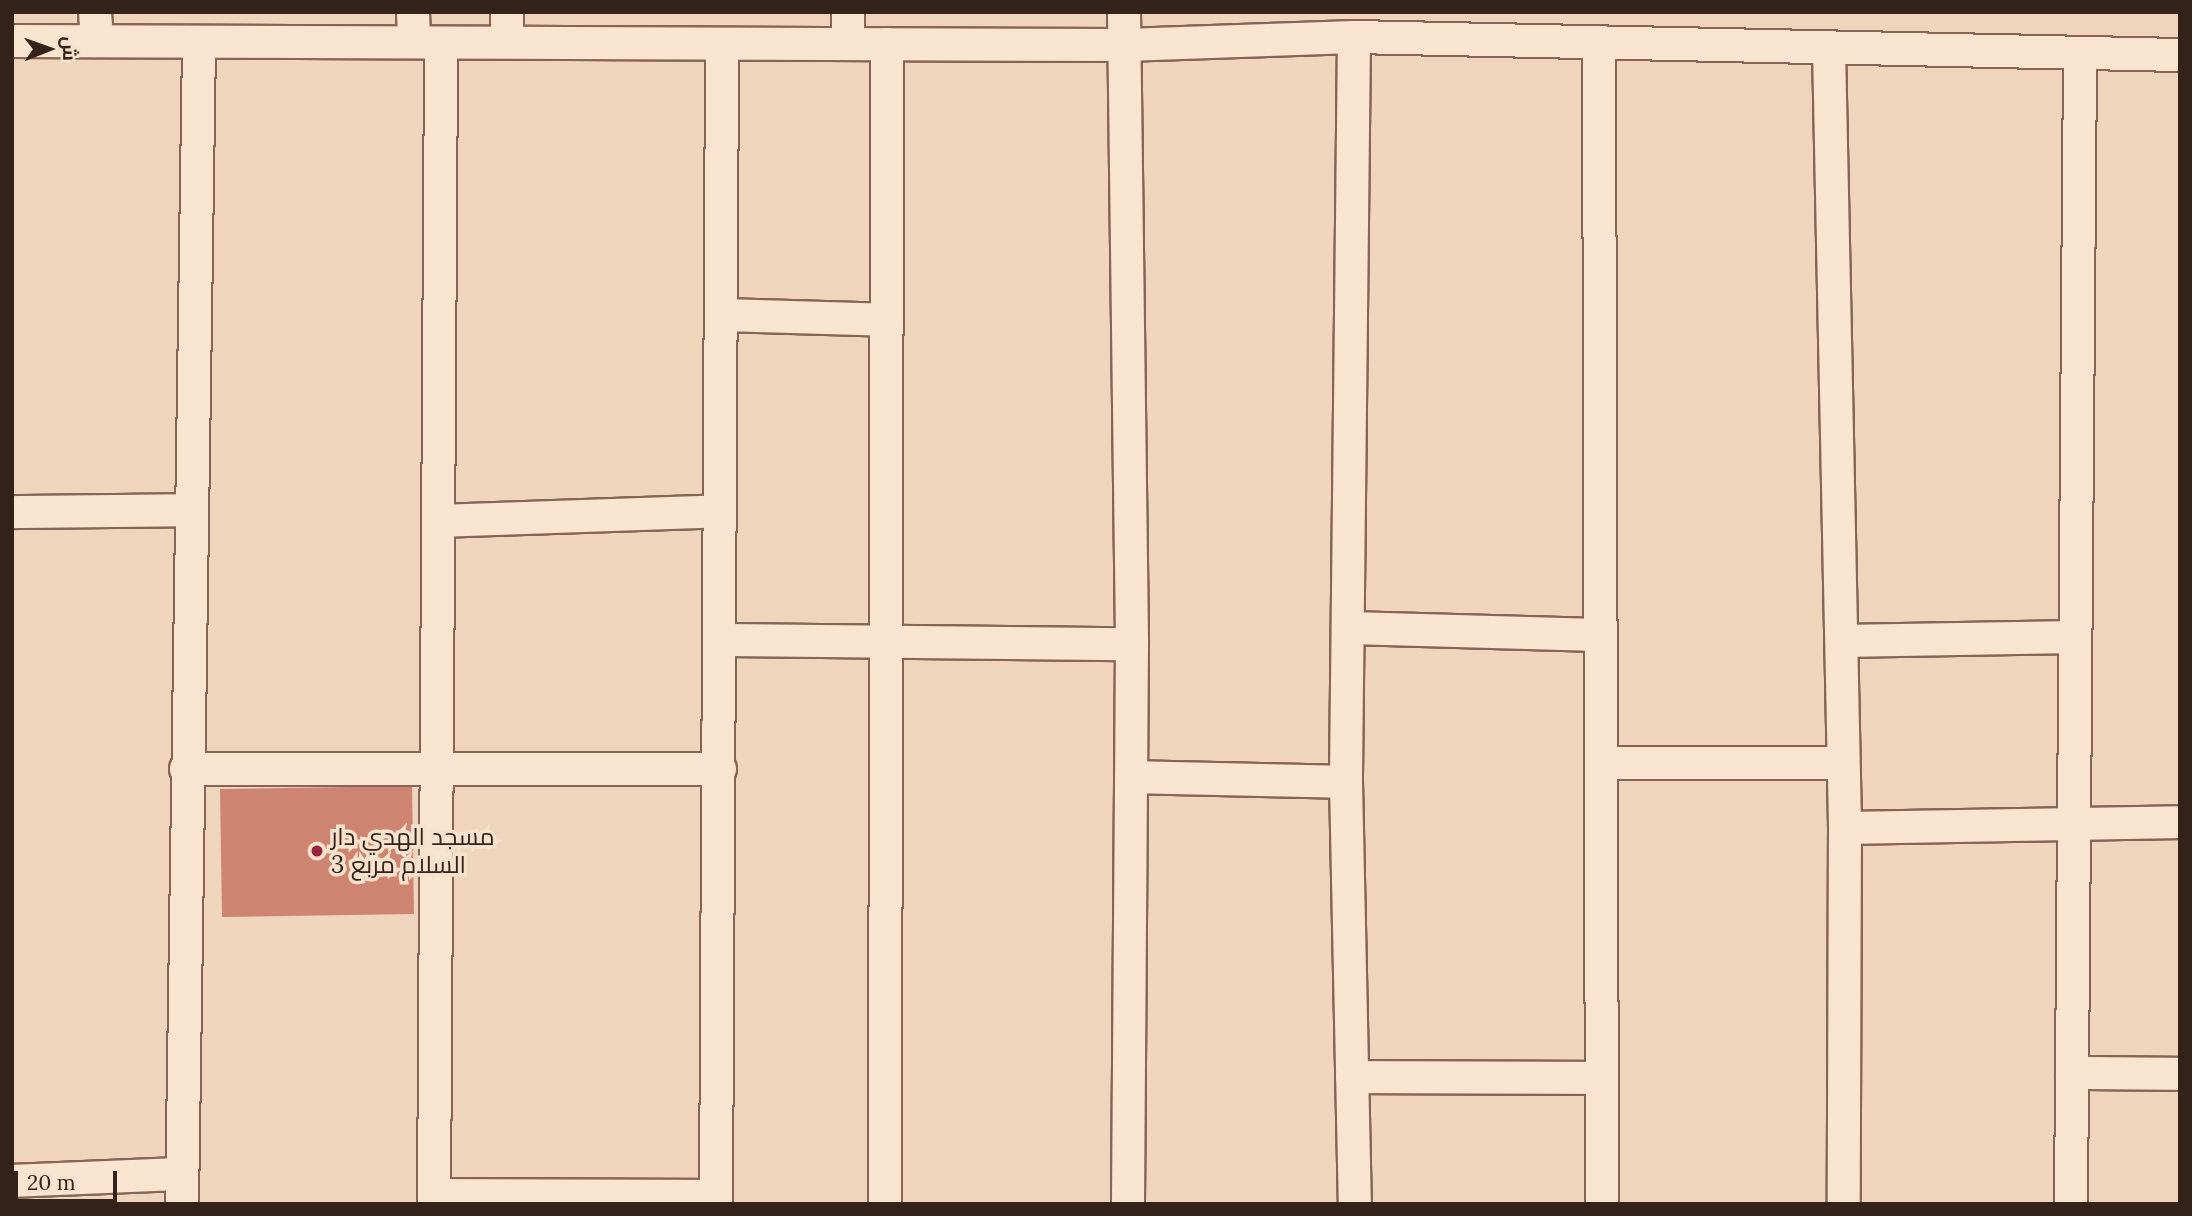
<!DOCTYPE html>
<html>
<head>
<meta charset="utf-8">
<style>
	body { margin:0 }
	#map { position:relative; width:2192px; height:1216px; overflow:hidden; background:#eed5bc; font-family:Lora,Cairo,serif }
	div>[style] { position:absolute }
	.building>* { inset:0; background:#cd8571 }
	.roads { filter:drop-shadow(2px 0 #866556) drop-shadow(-2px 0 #866556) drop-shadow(0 2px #866556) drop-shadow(0 -2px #866556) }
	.street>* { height:32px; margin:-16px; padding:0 16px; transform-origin:16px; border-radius:16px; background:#f9e4cf }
	.dots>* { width:19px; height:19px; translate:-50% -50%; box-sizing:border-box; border:4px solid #f5e1cc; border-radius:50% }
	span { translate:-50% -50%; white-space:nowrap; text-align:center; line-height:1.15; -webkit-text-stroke:7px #f5e1cc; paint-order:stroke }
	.poi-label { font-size:24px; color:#35221b }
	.left { translate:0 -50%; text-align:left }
	.frame { position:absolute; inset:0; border:14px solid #35221b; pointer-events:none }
	.north { position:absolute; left:14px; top:14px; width:70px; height:70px; -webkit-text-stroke:5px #f5e1cc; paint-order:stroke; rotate:89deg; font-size:19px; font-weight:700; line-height:28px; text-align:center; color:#35221b }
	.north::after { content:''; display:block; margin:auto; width:24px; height:32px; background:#35221b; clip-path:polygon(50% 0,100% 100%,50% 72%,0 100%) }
	.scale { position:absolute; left:14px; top:1171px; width:103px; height:32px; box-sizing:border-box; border:4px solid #35221b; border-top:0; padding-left:9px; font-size:21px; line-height:24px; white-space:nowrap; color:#35221b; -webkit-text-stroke:5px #f5e1cc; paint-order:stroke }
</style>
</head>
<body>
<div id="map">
	<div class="building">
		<div style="clip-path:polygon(412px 786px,414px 914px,222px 917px,220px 789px)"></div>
	</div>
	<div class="roads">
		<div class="street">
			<div style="left:95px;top:12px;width:29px;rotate:86deg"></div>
			<div style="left:413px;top:12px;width:30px;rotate:88deg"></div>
			<div style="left:507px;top:12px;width:30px;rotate:90deg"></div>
			<div style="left:848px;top:12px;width:32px;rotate:90deg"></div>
			<div style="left:1124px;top:12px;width:632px;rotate:89.27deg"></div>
			<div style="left:1132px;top:644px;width:560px;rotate:90.41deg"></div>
			<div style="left:1354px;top:37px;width:745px;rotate:90.62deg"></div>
			<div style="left:1346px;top:782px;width:422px;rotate:88.8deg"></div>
			<div style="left:12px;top:41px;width:1113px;rotate:0.21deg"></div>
			<div style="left:1125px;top:45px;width:229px;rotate:-2deg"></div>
			<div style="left:1354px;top:37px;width:826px;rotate:1.25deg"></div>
			<div style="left:1599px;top:42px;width:1162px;rotate:89.85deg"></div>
			<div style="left:1829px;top:48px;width:780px;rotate:88.82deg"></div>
			<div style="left:1845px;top:828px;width:376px;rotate:90.2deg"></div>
			<div style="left:722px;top:315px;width:164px;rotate:1.7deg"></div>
			<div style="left:12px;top:512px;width:179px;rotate:-0.6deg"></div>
			<div style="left:439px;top:521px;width:281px;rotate:-2deg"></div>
			<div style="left:1348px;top:628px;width:252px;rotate:1.6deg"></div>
			<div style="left:720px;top:640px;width:412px;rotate:0.6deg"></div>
			<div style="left:1842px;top:641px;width:233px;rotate:-1deg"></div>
			<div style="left:1604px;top:763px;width:238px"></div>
			<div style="left:186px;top:769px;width:534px"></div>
			<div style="left:1132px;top:777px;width:214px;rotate:1.3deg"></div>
			<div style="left:1845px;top:828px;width:335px;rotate:-1deg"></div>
			<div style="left:2072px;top:1073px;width:108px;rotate:0.5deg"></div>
			<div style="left:1352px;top:1077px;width:250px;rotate:0.2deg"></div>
			<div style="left:12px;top:1181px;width:169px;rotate:-2.4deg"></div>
			<div style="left:434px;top:1195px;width:282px;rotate:0.2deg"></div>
			<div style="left:182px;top:1204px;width:1162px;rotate:-89.16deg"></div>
			<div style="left:434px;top:1204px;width:1161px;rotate:-89.65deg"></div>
			<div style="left:716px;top:1204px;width:1160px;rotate:-89.7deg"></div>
			<div style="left:885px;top:1204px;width:1160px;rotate:-89.9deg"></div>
			<div style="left:2071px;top:1204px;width:1150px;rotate:-89.55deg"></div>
		</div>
	</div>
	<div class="dots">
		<div style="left:317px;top:851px;background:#95253d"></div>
	</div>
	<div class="poi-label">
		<span class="left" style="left:331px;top:851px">مسجد الهدي دار<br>السلام مربع 3</span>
	</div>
	<div class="frame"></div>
	<div class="north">ش</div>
	<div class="scale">20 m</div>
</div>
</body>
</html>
